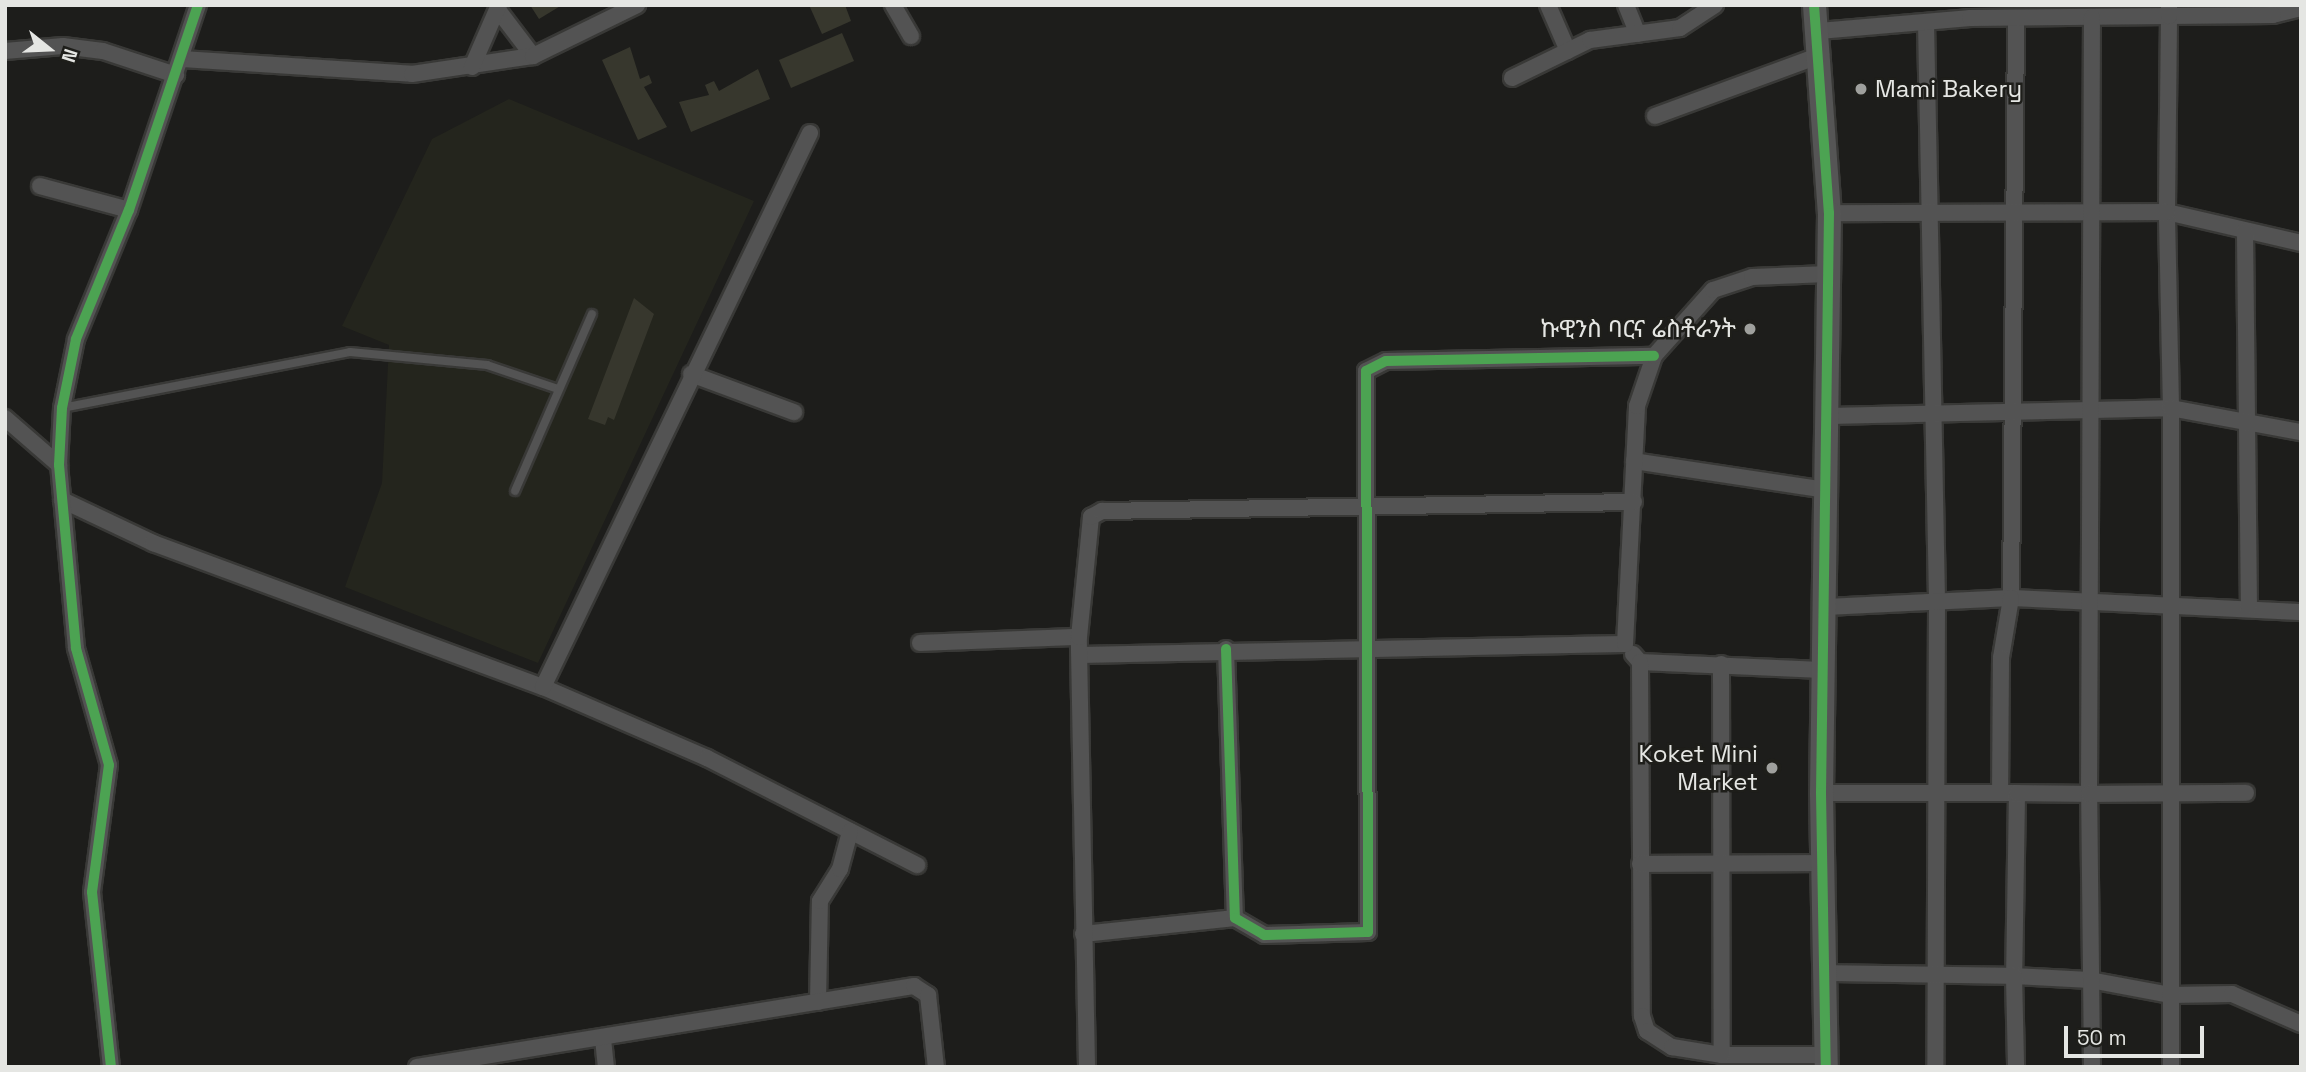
<!DOCTYPE html>
<html>
<head>
<meta charset="utf-8">
<style>
	body { margin:0 }
	#map { position:relative; width:2306px; height:1072px; overflow:hidden; background:#1d1d1b; font-family:"Space Grotesk","Noto Sans Ethiopic",sans-serif }
	div>[style] { position:absolute }
	.built>* { inset:0; background:#24251d }
	.building>* { inset:0; background:#37372d }
	.roads { filter:drop-shadow(2px 0 #393937) drop-shadow(-2px 0 #393937) drop-shadow(0 2px #393937) drop-shadow(0 -2px #393937) }
	.lane>* { height:8px; margin:-4px; padding:0 4px; transform-origin:4px; border-radius:4px; background:#535353 }
	.street>* { height:16px; margin:-8px; padding:0 8px; transform-origin:8px; border-radius:8px; background:#535353 }
	.secondary>* { height:23px; margin:-11.5px; padding:0 11.5px; transform-origin:11.5px; border-radius:11.5px; background:#555 }
	.cycleway>* { height:10px; margin:-5px; padding:0 5px; transform-origin:5px; border-radius:5px; background:#4ca352 }
	.dots>* { width:19px; height:19px; translate:-50% -50%; box-sizing:border-box; border:4px solid #1e1e1a; border-radius:50% }
	span { translate:-50% -50%; white-space:nowrap; text-align:center; line-height:1.15; -webkit-text-stroke:5px #1e1e1a; paint-order:stroke }
	.poi-label { font-size:24px; color:#e5e6e3 }
	.left { translate:0 -50%; text-align:left }
	.right { translate:-100% -50%; text-align:right }
	.frame { position:absolute; inset:0; border:7px solid #e5e6e3; pointer-events:none }
	.north { position:absolute; left:14px; top:14px; width:70px; height:70px; -webkit-text-stroke:5px #1e1e1a; paint-order:stroke; rotate:108deg; font-size:19px; font-weight:700; line-height:28px; text-align:center; color:#e5e6e3 }
	.north::after { content:''; display:block; margin:auto; width:24px; height:32px; background:#e5e6e3; clip-path:polygon(50% 0,100% 100%,50% 72%,0 100%) }
	.scale { position:absolute; left:2064px; top:1026px; width:140px; height:32px; box-sizing:border-box; border:4px solid #e5e6e3; border-top:0; padding-left:9px; font-size:21px; line-height:24px; white-space:nowrap; color:#e5e6e3; -webkit-text-stroke:5px #1e1e1a; paint-order:stroke }
</style>
</head>
<body>
<div id="map">
	<div class="built">
		<div style="clip-path:polygon(509px 99px,754px 201px,538px 663px,345px 587px,382px 483px,389px 345px,342px 326px,432px 139px)"></div>
	</div>
	<div class="building">
		<div style="clip-path:polygon(530px 5px,562px 5px,539px 19px)"></div>
		<div style="clip-path:polygon(809px 5px,845px 5px,851px 21px,822px 34px)"></div>
		<div style="clip-path:polygon(842px 33px,854px 61px,791px 88px,779px 60px)"></div>
		<div style="clip-path:polygon(630px 47px,640px 79px,649px 75px,652px 83px,644px 87px,667px 127px,638px 140px,602px 60px)"></div>
		<div style="clip-path:polygon(758px 69px,770px 99px,691px 132px,679px 102px,709px 95px,705px 85px,714px 81px,719px 91px)"></div>
		<div style="clip-path:polygon(634px 298px,654px 314px,614px 420px,608px 417px,605px 425px,588px 419px)"></div>
	</div>
	<div class="roads">
		<div class="lane">
			<div style="left:62px;top:408px;width:293px;rotate:-11deg"></div>
			<div style="left:350px;top:352px;width:138px;rotate:5.4deg"></div>
			<div style="left:487px;top:365px;width:75px;rotate:18.7deg"></div>
			<div style="left:515px;top:491px;width:193px;rotate:-66.5deg"></div>
		</div>
		<div class="street">
			<div style="left:893px;top:5px;width:36px;rotate:60deg"></div>
			<div style="left:1548px;top:5px;width:50px;rotate:66.5deg"></div>
			<div style="left:1626px;top:5px;width:31px;rotate:68deg"></div>
			<div style="left:2301px;top:8px;width:29px;rotate:166deg"></div>
			<div style="left:2273px;top:15px;width:104px;rotate:179.4deg"></div>
			<div style="left:2169px;top:16px;width:196px;rotate:90.6deg"></div>
			<div style="left:2167px;top:212px;width:138px;rotate:13deg"></div>
			<div style="left:498px;top:10px;width:58px;rotate:52.7deg"></div>
			<div style="left:2016px;top:18px;width:580px;rotate:90.49deg"></div>
			<div style="left:2011px;top:598px;width:290px;rotate:2.8deg"></div>
			<div style="left:1926px;top:22px;width:579px;rotate:88.91deg"></div>
			<div style="left:1937px;top:601px;width:466px;rotate:90.2deg"></div>
			<div style="left:1819px;top:31px;width:152px;rotate:-4.9deg"></div>
			<div style="left:1970px;top:18px;width:199px;rotate:-0.6deg"></div>
			<div style="left:2169px;top:16px;width:11px;rotate:-90deg"></div>
			<div style="left:5px;top:51px;width:58px;rotate:-4.9deg"></div>
			<div style="left:63px;top:46px;width:40px;rotate:7.1deg"></div>
			<div style="left:103px;top:51px;width:77px;rotate:18.2deg"></div>
			<div style="left:182px;top:59px;width:230px;rotate:3.7deg"></div>
			<div style="left:412px;top:74px;width:122px;rotate:-8.5deg"></div>
			<div style="left:533px;top:56px;width:116px;rotate:-26.1deg"></div>
			<div style="left:472px;top:67px;width:68px;rotate:-66.5deg"></div>
			<div style="left:1512px;top:78px;width:87px;rotate:-26deg"></div>
			<div style="left:1590px;top:40px;width:91px;rotate:-7.6deg"></div>
			<div style="left:1680px;top:28px;width:42px;rotate:-33.3deg"></div>
			<div style="left:1655px;top:116px;width:177px;rotate:-20.2deg"></div>
			<div style="left:40px;top:186px;width:92px;rotate:15.1deg"></div>
			<div style="left:2245px;top:231px;width:375px;rotate:89.4deg"></div>
			<div style="left:691px;top:374px;width:110px;rotate:20.3deg"></div>
			<div style="left:1826px;top:416px;width:345px;rotate:-1.3deg"></div>
			<div style="left:2171px;top:408px;width:196px;rotate:-91.2deg"></div>
			<div style="left:2167px;top:212px;width:338px;rotate:179.8deg"></div>
			<div style="left:5px;top:418px;width:72px;rotate:41deg"></div>
			<div style="left:1634px;top:461px;width:194px;rotate:8.6deg"></div>
			<div style="left:62px;top:500px;width:101px;rotate:25.3deg"></div>
			<div style="left:153px;top:543px;width:416px;rotate:20.3deg"></div>
			<div style="left:543px;top:687px;width:179px;rotate:23.4deg"></div>
			<div style="left:707px;top:758px;width:236px;rotate:27deg"></div>
			<div style="left:1826px;top:607px;width:185px;rotate:-2.8deg"></div>
			<div style="left:2011px;top:598px;width:61px;rotate:99.5deg"></div>
			<div style="left:2001px;top:658px;width:135px;rotate:90.4deg"></div>
			<div style="left:920px;top:643px;width:159px;rotate:-2.2deg"></div>
			<div style="left:1226px;top:649px;width:269px;rotate:88.1deg"></div>
			<div style="left:1235px;top:918px;width:34px;rotate:30deg"></div>
			<div style="left:1264px;top:935px;width:104px;rotate:-1.7deg"></div>
			<div style="left:1368px;top:932px;width:561px;rotate:-90.2deg"></div>
			<div style="left:1366px;top:371px;width:22px;rotate:-27deg"></div>
			<div style="left:1386px;top:361px;width:268px;rotate:-1.1deg"></div>
			<div style="left:1633px;top:654px;width:11px;rotate:49deg"></div>
			<div style="left:1640px;top:662px;width:182px;rotate:2.5deg"></div>
			<div style="left:1080px;top:655px;width:545px;rotate:-1.16deg"></div>
			<div style="left:1625px;top:644px;width:238px;rotate:-87.1deg"></div>
			<div style="left:1637px;top:406px;width:53px;rotate:-71.2deg"></div>
			<div style="left:1654px;top:356px;width:89px;rotate:-48.2deg"></div>
			<div style="left:1713px;top:290px;width:41px;rotate:-18.4deg"></div>
			<div style="left:1752px;top:277px;width:76px;rotate:-2.3deg"></div>
			<div style="left:1640px;top:662px;width:354px;rotate:89.7deg"></div>
			<div style="left:1642px;top:1016px;width:16px;rotate:72deg"></div>
			<div style="left:1647px;top:1031px;width:30px;rotate:33deg"></div>
			<div style="left:1672px;top:1047px;width:51px;rotate:9.1deg"></div>
			<div style="left:1722px;top:1055px;width:104px"></div>
			<div style="left:1721px;top:664px;width:391px;rotate:89.9deg"></div>
			<div style="left:543px;top:687px;width:615px;rotate:-64.27deg"></div>
			<div style="left:1821px;top:793px;width:196px"></div>
			<div style="left:2017px;top:793px;width:183px;rotate:90.9deg"></div>
			<div style="left:2014px;top:976px;width:76px;rotate:3deg"></div>
			<div style="left:2090px;top:980px;width:81px;rotate:10.6deg"></div>
			<div style="left:2170px;top:995px;width:62px;rotate:-0.9deg"></div>
			<div style="left:2232px;top:994px;width:75px;rotate:23.5deg"></div>
			<div style="left:2017px;top:793px;width:72px;rotate:0.8deg"></div>
			<div style="left:2089px;top:794px;width:777px;rotate:-89.78deg"></div>
			<div style="left:1640px;top:864px;width:182px;rotate:-0.3deg"></div>
			<div style="left:1083px;top:934px;width:153px;rotate:-6deg"></div>
			<div style="left:1824px;top:973px;width:190px;rotate:0.9deg"></div>
			<div style="left:2014px;top:976px;width:91px;rotate:88.7deg"></div>
			<div style="left:818px;top:1002px;width:101px;rotate:-88.9deg"></div>
			<div style="left:820px;top:901px;width:38px;rotate:-58deg"></div>
			<div style="left:840px;top:869px;width:39px;rotate:-75deg"></div>
			<div style="left:603px;top:1039px;width:28px;rotate:84deg"></div>
			<div style="left:111px;top:1067px;width:176px;rotate:-96.2deg"></div>
			<div style="left:92px;top:892px;width:128px;rotate:-82.4deg"></div>
			<div style="left:109px;top:765px;width:122px;rotate:-105.8deg"></div>
			<div style="left:76px;top:648px;width:184px;rotate:-95.3deg"></div>
			<div style="left:59px;top:465px;width:57px;rotate:-87deg"></div>
			<div style="left:62px;top:408px;width:70px;rotate:-78.5deg"></div>
			<div style="left:76px;top:339px;width:139px;rotate:-67.7deg"></div>
			<div style="left:129px;top:210px;width:216px;rotate:-71.4deg"></div>
			<div style="left:417px;top:1067px;width:504px;rotate:-9.26deg"></div>
			<div style="left:914px;top:986px;width:17px;rotate:33deg"></div>
			<div style="left:928px;top:995px;width:72px;rotate:83.7deg"></div>
			<div style="left:1087px;top:1067px;width:430px;rotate:-91.1deg"></div>
			<div style="left:1079px;top:637px;width:121px;rotate:-84.3deg"></div>
			<div style="left:1091px;top:517px;width:13px;rotate:-29deg"></div>
			<div style="left:1102px;top:511px;width:532px;rotate:-0.97deg"></div>
			<div style="left:2092px;top:1067px;width:273px;rotate:-90.6deg"></div>
			<div style="left:2089px;top:794px;width:157px;rotate:-0.4deg"></div>
			<div style="left:2171px;top:1067px;width:659px;rotate:-90deg"></div>
			<div style="left:2171px;top:408px;width:132px;rotate:10.5deg"></div>
		</div>
		<div class="secondary">
			<div style="left:1814px;top:5px;width:209px;rotate:85.9deg"></div>
			<div style="left:1829px;top:213px;width:580px;rotate:90.79deg"></div>
			<div style="left:1821px;top:793px;width:274px;rotate:89deg"></div>
		</div>
	</div>
	<div class="cycleway">
		<div style="left:1814px;top:5px;width:209px;rotate:85.9deg"></div>
		<div style="left:1829px;top:213px;width:580px;rotate:90.79deg"></div>
		<div style="left:1821px;top:793px;width:274px;rotate:89deg"></div>
		<div style="left:1226px;top:649px;width:269px;rotate:88.1deg"></div>
		<div style="left:1235px;top:918px;width:34px;rotate:30deg"></div>
		<div style="left:1264px;top:935px;width:104px;rotate:-1.7deg"></div>
		<div style="left:1368px;top:932px;width:561px;rotate:-90.2deg"></div>
		<div style="left:1366px;top:371px;width:22px;rotate:-27deg"></div>
		<div style="left:1386px;top:361px;width:268px;rotate:-1.1deg"></div>
		<div style="left:111px;top:1067px;width:176px;rotate:-96.2deg"></div>
		<div style="left:92px;top:892px;width:128px;rotate:-82.4deg"></div>
		<div style="left:109px;top:765px;width:122px;rotate:-105.8deg"></div>
		<div style="left:76px;top:648px;width:184px;rotate:-95.3deg"></div>
		<div style="left:59px;top:465px;width:57px;rotate:-87deg"></div>
		<div style="left:62px;top:408px;width:70px;rotate:-78.5deg"></div>
		<div style="left:76px;top:339px;width:139px;rotate:-67.7deg"></div>
		<div style="left:129px;top:210px;width:216px;rotate:-71.4deg"></div>
	</div>
	<div class="dots">
		<div style="left:1861px;top:89px;background:#9fa09d"></div>
		<div style="left:1750px;top:329px;background:#9fa09d"></div>
		<div style="left:1772px;top:768px;background:#9fa09d"></div>
	</div>
	<div class="poi-label">
		<span class="left" style="left:1875px;top:89px">Mami Bakery</span>
		<span class="right" style="left:1736px;top:329px">ኩዊንስ ባርና ሬስቶራንት</span>
		<span class="right" style="left:1758px;top:768px">Koket Mini<br>Market</span>
	</div>
	<div class="frame"></div>
	<div class="north">N</div>
	<div class="scale">50 m</div>
</div>
</body>
</html>
